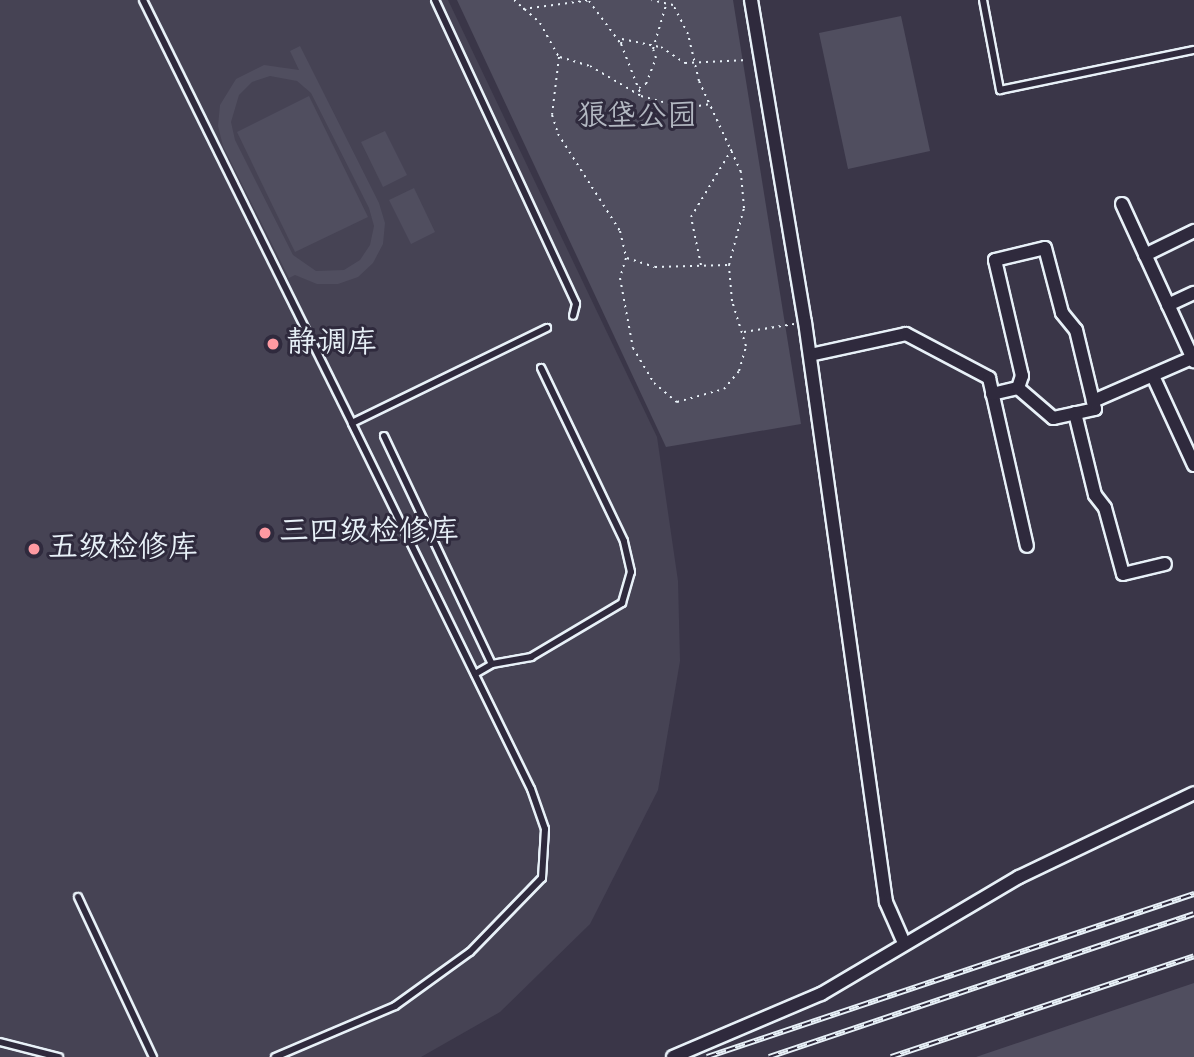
<!DOCTYPE html>
<html>
<head>
<meta charset="utf-8">
<style>
	body { margin:0 }
	#map { position:relative; width:1194px; height:1057px; overflow:hidden; background:#3a3648; font-family:"Indie Flower","LXGW WenKai TC",sans-serif }
	div>[style] { position:absolute }
	.built>* { inset:0; background:#464354 }
	.green>* { inset:0; background:#504e5f }
	.path>* { height:2px; margin-top:-1px; transform-origin:0; background:repeating-linear-gradient(90deg,#e8f1f8 0 2px,transparent 0 7px) }
	.roads { filter:drop-shadow(2px 0 #e8f1f8) drop-shadow(-2px 0 #e8f1f8) drop-shadow(0 2px #e8f1f8) drop-shadow(0 -2px #e8f1f8) }
	.service>* { height:6px; margin:-3px; padding:0 3px; transform-origin:3px; border-radius:3px; background:#2f2a3d }
	.minor>* { height:12px; margin:-6px; padding:0 6px; transform-origin:6px; border-radius:6px; background:#2f2a3d }
	.rail>* { height:6px; margin-top:-3px; transform-origin:0; background:repeating-linear-gradient(90deg,#2f2a3d 0 10px,#e8f1f8 0 20px); box-sizing:border-box; border-block:2px solid #e8f1f8 }
	.dots>* { width:19px; height:19px; translate:-50% -50%; box-sizing:border-box; border:4px solid #2f2a3d; border-radius:50% }
	span { translate:-50% -50%; white-space:nowrap; text-align:center; line-height:1.15; -webkit-text-stroke:6px #2f2a3d; paint-order:stroke }
	.park-label { font-size:30px; color:#b3b8c2 }
	.poi-label { font-size:30px; color:#e8f1f8 }
	.left { translate:0 -50%; text-align:left }
</style>
</head>
<body>
<div id="map">
	<div class="built">
		<div style="clip-path:polygon(0 0,448px 0,657px 437px,678px 581px,680px 661px,658px 790px,590px 924px,500px 1012px,421px 1057px,0 1057px)"></div>
	</div>
	<div class="green">
		<div style="clip-path:polygon(457px 0,733px 0,801px 424px,666px 447px)"></div>
		<div style="clip-path:polygon(901px 16px,930px 151px,848px 169px,819px 33px)"></div>
		<div style="clip-path:polygon(evenodd,300px 46px,379px 203px,385px 223px,383px 244px,373px 263px,358px 277px,338px 284px,317px 284px,295px 275px,289px 278px,223px 146px,218px 126px,220px 105px,236px 79px,264px 65px,299px 70px,290px 51px,300px 46px,270px 76px,297px 81px,311px 93px,369px 208px,374px 226px,370px 245px,360px 260px,344px 270px,316px 271px,293px 255px,235px 140px,231px 122px,239px 95px,252px 82px,270px 76px)"></div>
		<div style="clip-path:polygon(309px 96px,368px 217px,295px 252px,237px 132px)"></div>
		<div style="clip-path:polygon(385px 131px,407px 175px,383px 187px,361px 142px)"></div>
		<div style="clip-path:polygon(414px 188px,435px 232px,411px 244px,389px 200px)"></div>
		<div style="clip-path:polygon(1194px 983px,1194px 1057px,976px 1057px)"></div>
	</div>
	<div class="path">
		<div style="left:514px;top:0;width:35px;rotate:41deg"></div>
		<div style="left:540px;top:23px;width:39px;rotate:61deg"></div>
		<div style="left:559px;top:57px;width:58px;rotate:96.9deg"></div>
		<div style="left:552px;top:115px;width:20px;rotate:72deg"></div>
		<div style="left:558px;top:134px;width:115px;rotate:57.4deg"></div>
		<div style="left:620px;top:231px;width:28px;rotate:77deg"></div>
		<div style="left:626px;top:258px;width:21px;rotate:107deg"></div>
		<div style="left:620px;top:278px;width:71px;rotate:79.5deg"></div>
		<div style="left:633px;top:348px;width:41px;rotate:59deg"></div>
		<div style="left:654px;top:383px;width:30px;rotate:40deg"></div>
		<div style="left:677px;top:402px;width:49px;rotate:-15.5deg"></div>
		<div style="left:724px;top:389px;width:23px;rotate:-50deg"></div>
		<div style="left:739px;top:371px;width:26px;rotate:-74deg"></div>
		<div style="left:746px;top:346px;width:47px;rotate:-107.3deg"></div>
		<div style="left:732px;top:301px;width:36px;rotate:-95deg"></div>
		<div style="left:729px;top:265px;width:59px;rotate:-75.3deg"></div>
		<div style="left:744px;top:208px;width:36px;rotate:-95deg"></div>
		<div style="left:741px;top:172px;width:100px;rotate:-114.8deg"></div>
		<div style="left:699px;top:81px;width:48px;rotate:-103.2deg"></div>
		<div style="left:688px;top:34px;width:33px;rotate:-117deg"></div>
		<div style="left:673px;top:5px;width:22px;rotate:-167deg"></div>
		<div style="left:589px;top:1px;width:54px;rotate:53.3deg"></div>
		<div style="left:621px;top:44px;width:55px;rotate:68.6deg"></div>
		<div style="left:523px;top:9px;width:69px;rotate:-7.5deg"></div>
		<div style="left:621px;top:44px;width:5px;rotate:-79deg"></div>
		<div style="left:622px;top:39px;width:40px;rotate:12deg"></div>
		<div style="left:661px;top:47px;width:29px;rotate:34deg"></div>
		<div style="left:685px;top:63px;width:63px;rotate:-2.7deg"></div>
		<div style="left:560px;top:57px;width:31px;rotate:17deg"></div>
		<div style="left:590px;top:66px;width:59px;rotate:30.5deg"></div>
		<div style="left:641px;top:96px;width:46px;rotate:15.3deg"></div>
		<div style="left:685px;top:108px;width:26px;rotate:-9deg"></div>
		<div style="left:639px;top:88px;width:8px;rotate:-30deg"></div>
		<div style="left:646px;top:84px;width:28px;rotate:-69deg"></div>
		<div style="left:656px;top:58px;width:9px;rotate:-108deg"></div>
		<div style="left:653px;top:49px;width:46px;rotate:-73.5deg"></div>
		<div style="left:627px;top:258px;width:29px;rotate:18deg"></div>
		<div style="left:655px;top:267px;width:73px;rotate:-1.6deg"></div>
		<div style="left:701px;top:265px;width:49px;rotate:-101.8deg"></div>
		<div style="left:691px;top:217px;width:79px;rotate:-58.9deg"></div>
		<div style="left:744px;top:332px;width:51px;rotate:-9.1deg"></div>
	</div>
	<div class="roads">
		<div class="service">
			<div style="left:143px;top:0;width:472px;rotate:63.7deg"></div>
			<div style="left:435px;top:0;width:335px;rotate:65.1deg"></div>
			<div style="left:576px;top:304px;width:12px;rotate:104deg"></div>
			<div style="left:983px;top:0;width:92px;rotate:79.3deg"></div>
			<div style="left:1000px;top:90px;width:198px;rotate:-11.7deg"></div>
			<div style="left:384px;top:436px;width:252px;rotate:64.7deg"></div>
			<div style="left:475px;top:674px;width:20px;rotate:-30deg"></div>
			<div style="left:492px;top:664px;width:40px;rotate:-10deg"></div>
			<div style="left:531px;top:657px;width:106px;rotate:-30.7deg"></div>
			<div style="left:622px;top:603px;width:32px;rotate:-74deg"></div>
			<div style="left:631px;top:572px;width:32px;rotate:-103deg"></div>
			<div style="left:624px;top:541px;width:192px;rotate:-115.6deg"></div>
			<div style="left:78px;top:897px;width:177px;rotate:64.9deg"></div>
			<div style="left:0;top:1042px;width:61px;rotate:14.3deg"></div>
			<div style="left:275px;top:1057px;width:130px;rotate:-23deg"></div>
			<div style="left:395px;top:1006px;width:92px;rotate:-35.8deg"></div>
			<div style="left:470px;top:952px;width:103px;rotate:-45.8deg"></div>
			<div style="left:542px;top:878px;width:49px;rotate:-86.5deg"></div>
			<div style="left:545px;top:829px;width:42px;rotate:-109.3deg"></div>
			<div style="left:531px;top:789px;width:407px;rotate:-116.1deg"></div>
			<div style="left:352px;top:423px;width:217px;rotate:-26deg"></div>
		</div>
		<div class="minor">
			<div style="left:751px;top:0;width:326px;rotate:80.5deg"></div>
			<div style="left:805px;top:322px;width:586px;rotate:82.05deg"></div>
			<div style="left:886px;top:902px;width:45px;rotate:66.3deg"></div>
			<div style="left:1122px;top:204px;width:173px;rotate:65.4deg"></div>
			<div style="left:1145px;top:255px;width:55px;rotate:-26.1deg"></div>
			<div style="left:1168px;top:305px;width:29px;rotate:-25deg"></div>
			<div style="left:810px;top:355px;width:98px;rotate:-12.3deg"></div>
			<div style="left:906px;top:334px;width:94px;rotate:27.9deg"></div>
			<div style="left:989px;top:378px;width:172px;rotate:77.3deg"></div>
			<div style="left:1153px;top:376px;width:98px;rotate:65.3deg"></div>
			<div style="left:992px;top:394px;width:27px;rotate:-13deg"></div>
			<div style="left:1018px;top:388px;width:13px;rotate:-72deg"></div>
			<div style="left:1022px;top:376px;width:119px;rotate:-103.1deg"></div>
			<div style="left:995px;top:260px;width:51px;rotate:-13.5deg"></div>
			<div style="left:1045px;top:248px;width:67px;rotate:75.3deg"></div>
			<div style="left:1062px;top:313px;width:22px;rotate:51deg"></div>
			<div style="left:1076px;top:330px;width:81px;rotate:76.5deg"></div>
			<div style="left:1095px;top:409px;width:43px;rotate:167.9deg"></div>
			<div style="left:1053px;top:418px;width:46px;rotate:-139.4deg"></div>
			<div style="left:1093px;top:401px;width:110px;rotate:-23.5deg"></div>
			<div style="left:1075px;top:413px;width:84px;rotate:76.3deg"></div>
			<div style="left:1095px;top:495px;width:16px;rotate:52deg"></div>
			<div style="left:1105px;top:508px;width:68px;rotate:74.7deg"></div>
			<div style="left:1123px;top:574px;width:43px;rotate:-13.4deg"></div>
			<div style="left:673px;top:1057px;width:161px;rotate:-23.1deg"></div>
			<div style="left:821px;top:994px;width:230px;rotate:-30.6deg"></div>
			<div style="left:1019px;top:877px;width:194px;rotate:-25.6deg"></div>
		</div>
	</div>
	<div class="rail">
		<div style="left:707px;top:1057px;width:514px;rotate:-18.51deg"></div>
		<div style="left:769px;top:1057px;width:448px;rotate:-18.6deg"></div>
		<div style="left:891px;top:1057px;width:319px;rotate:-18.4deg"></div>
	</div>
	<div class="dots">
		<div style="left:273px;top:344px;background:#ff9aa2"></div>
		<div style="left:265px;top:533px;background:#ff9aa2"></div>
		<div style="left:34px;top:549px;background:#ff9aa2"></div>
	</div>
	<div class="park-label">
		<span style="left:637px;top:118px">狼垡公园</span>
	</div>
	<div class="poi-label">
		<span class="left" style="left:287px;top:344px">静调库</span>
		<span class="left" style="left:279px;top:533px">三四级检修库</span>
		<span class="left" style="left:48px;top:549px">五级检修库</span>
	</div>
</div>
</body>
</html>
